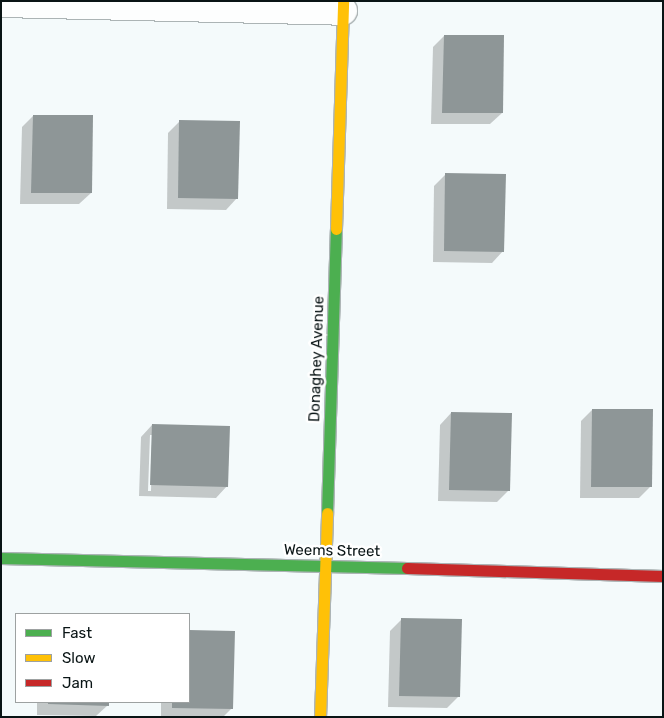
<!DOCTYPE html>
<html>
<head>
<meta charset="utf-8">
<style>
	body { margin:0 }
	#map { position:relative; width:664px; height:718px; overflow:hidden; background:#f4fafb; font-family:Rubik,sans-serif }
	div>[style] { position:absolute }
	.shadow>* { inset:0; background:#0003 }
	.building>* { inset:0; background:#8e9697 }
	.roads { filter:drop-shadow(1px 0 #acb4b5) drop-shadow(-1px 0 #acb4b5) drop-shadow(0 1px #acb4b5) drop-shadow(0 -1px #acb4b5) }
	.street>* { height:28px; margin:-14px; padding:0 14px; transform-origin:14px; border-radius:14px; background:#fdfefe }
	.fast>* { height:11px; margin:-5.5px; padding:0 5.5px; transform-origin:5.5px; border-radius:5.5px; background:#4caf50 }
	.slow>* { height:11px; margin:-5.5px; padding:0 5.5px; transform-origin:5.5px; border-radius:5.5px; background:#ffc107 }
	.jam>* { height:11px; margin:-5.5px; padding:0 5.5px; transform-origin:5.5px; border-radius:5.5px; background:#c62828 }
	span { translate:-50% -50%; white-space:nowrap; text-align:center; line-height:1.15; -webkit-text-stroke:5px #fff; paint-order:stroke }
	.street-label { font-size:15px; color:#091415 }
	.frame { position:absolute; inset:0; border:2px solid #091415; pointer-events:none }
	.legend { position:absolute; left:15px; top:613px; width:175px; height:90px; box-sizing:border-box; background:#fff; border:1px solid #9da1a1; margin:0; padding:6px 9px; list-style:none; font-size:15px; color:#091415 }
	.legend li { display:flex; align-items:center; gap:10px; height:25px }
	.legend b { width:25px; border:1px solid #9da1a1 }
</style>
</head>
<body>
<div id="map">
	<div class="shadow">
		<div style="clip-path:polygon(444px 36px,502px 113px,490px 124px,431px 124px,433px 47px)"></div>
		<div style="clip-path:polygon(33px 116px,91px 193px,79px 204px,20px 204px,22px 127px)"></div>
		<div style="clip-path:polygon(180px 121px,237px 198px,226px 210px,167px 209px,168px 133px)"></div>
		<div style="clip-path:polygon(446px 174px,503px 251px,492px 263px,433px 262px,434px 186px)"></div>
		<div style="clip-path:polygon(592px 410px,650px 487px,639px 498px,580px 498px,581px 421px)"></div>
		<div style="clip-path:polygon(451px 413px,509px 490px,497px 502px,438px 501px,440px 425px)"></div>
		<div style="clip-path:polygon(evenodd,152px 425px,227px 486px,216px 498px,139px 496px,141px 437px,152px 425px,150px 435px,152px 435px,151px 491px,148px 491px,150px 435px)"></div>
		<div style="clip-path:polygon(402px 619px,458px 697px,447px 708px,388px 707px,390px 631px)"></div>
		<div style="clip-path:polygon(189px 631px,233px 632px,232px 708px,223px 717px,161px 717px,161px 702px,189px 702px)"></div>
		<div style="clip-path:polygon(37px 702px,108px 702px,108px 705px,96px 716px,37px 715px)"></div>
	</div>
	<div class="building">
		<div style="clip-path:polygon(444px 35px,504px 35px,503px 113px,442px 113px)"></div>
		<div style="clip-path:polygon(33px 115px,93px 115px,92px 193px,31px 193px)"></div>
		<div style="clip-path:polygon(179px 120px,240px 121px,238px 199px,178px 198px)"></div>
		<div style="clip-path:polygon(445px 173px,506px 174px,504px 252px,444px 251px)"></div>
		<div style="clip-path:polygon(592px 409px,653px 409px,652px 487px,591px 487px)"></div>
		<div style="clip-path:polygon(451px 412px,512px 413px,510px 491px,449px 490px)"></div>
		<div style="clip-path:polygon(152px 424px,230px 426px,228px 487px,150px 485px)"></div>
		<div style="clip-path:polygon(401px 618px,462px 619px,460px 697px,399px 696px)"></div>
		<div style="clip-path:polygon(189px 630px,235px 631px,233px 709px,172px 708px,172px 702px,189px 702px)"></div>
		<div style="clip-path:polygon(48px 702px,109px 702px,109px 706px,48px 704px)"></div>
	</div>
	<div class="roads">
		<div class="street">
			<div style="left:1px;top:3px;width:342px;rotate:1.3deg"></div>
		</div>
		<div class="fast">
			<div style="left:327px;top:513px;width:284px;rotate:-88.2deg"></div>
			<div style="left:1px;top:558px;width:406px;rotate:1.4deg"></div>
		</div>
		<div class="slow">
			<div style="left:336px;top:229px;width:228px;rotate:-88.2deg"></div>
			<div style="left:320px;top:717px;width:204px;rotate:-88deg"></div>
		</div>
		<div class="jam">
			<div style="left:407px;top:568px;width:256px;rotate:1.8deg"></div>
		</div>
	</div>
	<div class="street-label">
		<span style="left:317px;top:359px;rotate:-88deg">Donaghey Avenue</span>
		<span style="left:332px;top:551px;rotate:1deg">Weems Street</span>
	</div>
	<div class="frame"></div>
	<ul class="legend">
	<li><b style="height:6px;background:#4caf50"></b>Fast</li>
	<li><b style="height:6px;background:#ffc107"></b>Slow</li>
	<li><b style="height:6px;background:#c62828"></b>Jam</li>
	</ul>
</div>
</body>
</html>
